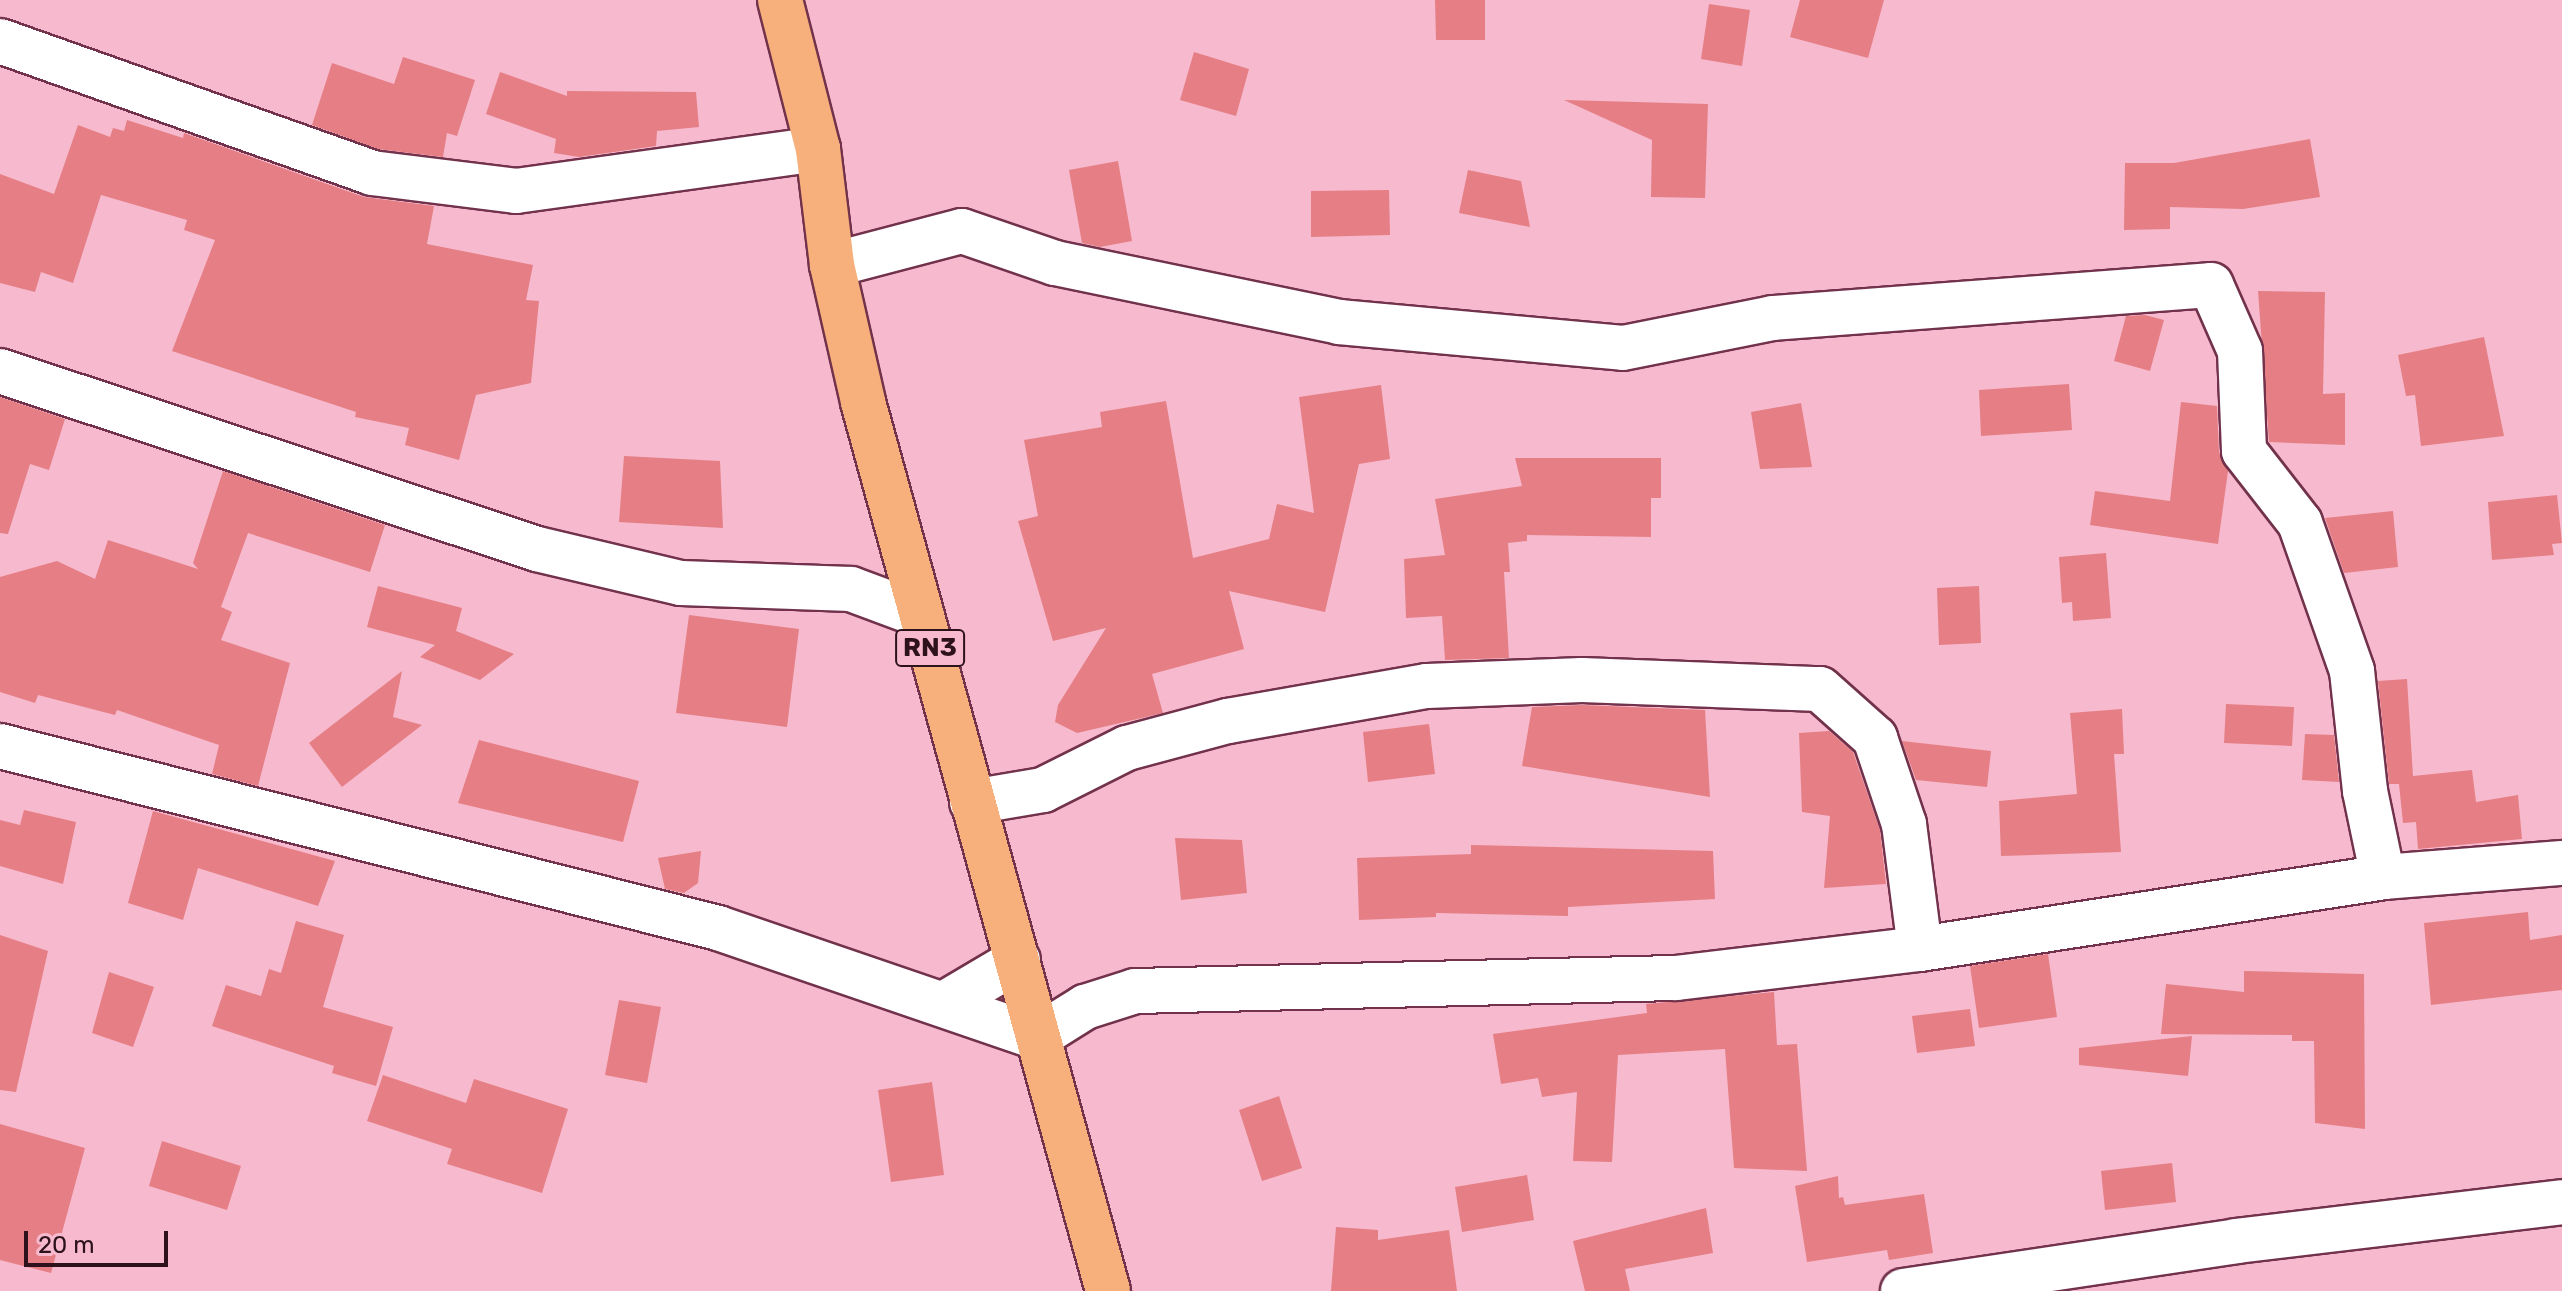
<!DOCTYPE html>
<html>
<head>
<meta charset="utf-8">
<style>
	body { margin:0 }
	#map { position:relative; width:2562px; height:1291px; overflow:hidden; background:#f7b9cd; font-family:Rubik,sans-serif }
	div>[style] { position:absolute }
	.building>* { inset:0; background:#e57f85 }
	.roads { filter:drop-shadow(2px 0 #72324b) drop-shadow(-2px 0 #72324b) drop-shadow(0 2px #72324b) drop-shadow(0 -2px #72324b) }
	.street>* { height:44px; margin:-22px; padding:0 22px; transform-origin:22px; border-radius:22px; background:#fff }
	.highway>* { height:44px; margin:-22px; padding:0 22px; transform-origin:22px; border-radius:22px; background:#f7b07b }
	span { translate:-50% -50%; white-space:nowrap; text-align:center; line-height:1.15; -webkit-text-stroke:7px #f7b9cd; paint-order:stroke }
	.shield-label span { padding:2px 6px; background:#f7b9cd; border:2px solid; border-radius:6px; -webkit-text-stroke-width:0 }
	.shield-label { font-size:26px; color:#2d121c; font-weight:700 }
	.scale { position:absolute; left:24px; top:1231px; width:144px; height:36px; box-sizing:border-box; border:4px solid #2d121c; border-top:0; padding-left:10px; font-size:24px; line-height:28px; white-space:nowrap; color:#2d121c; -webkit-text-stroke:6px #f7b9cd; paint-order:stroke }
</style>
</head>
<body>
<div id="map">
	<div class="building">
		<div style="clip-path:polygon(1435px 0,1485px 0,1485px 40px,1436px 40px)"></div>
		<div style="clip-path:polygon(1800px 0,1884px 0,1868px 58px,1790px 37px)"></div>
		<div style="clip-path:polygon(1709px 4px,1750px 10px,1742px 66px,1701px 59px)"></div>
		<div style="clip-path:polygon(1194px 52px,1249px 69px,1236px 116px,1180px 100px)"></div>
		<div style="clip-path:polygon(403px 57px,475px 80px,457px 136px,447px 133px,443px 157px,378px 149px,312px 125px,332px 63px,394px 84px)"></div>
		<div style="clip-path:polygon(500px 72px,567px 96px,567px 91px,696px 92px,699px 127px,657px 131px,656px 146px,579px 157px,554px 153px,556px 139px,486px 114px)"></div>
		<div style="clip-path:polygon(1564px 100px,1708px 104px,1705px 198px,1651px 197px,1652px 140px)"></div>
		<div style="clip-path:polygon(127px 120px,183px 138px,184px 133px,364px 197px,434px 206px,427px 244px,533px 265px,526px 300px,539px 301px,531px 383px,476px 395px,459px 460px,405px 445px,409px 428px,355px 417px,356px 412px,172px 351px,215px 240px,184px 230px,187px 220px,101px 195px,73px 283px,41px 272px,35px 292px,0 283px,0 174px,54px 194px,78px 125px,110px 137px,113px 128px,124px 131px)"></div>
		<div style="clip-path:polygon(2310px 139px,2320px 197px,2243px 209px,2170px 207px,2170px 229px,2124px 230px,2125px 163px,2174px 163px)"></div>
		<div style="clip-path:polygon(1118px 161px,1132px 241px,1100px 247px,1082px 243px,1069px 170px)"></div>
		<div style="clip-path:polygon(1468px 170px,1521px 181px,1530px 227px,1459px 213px)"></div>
		<div style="clip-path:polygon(1389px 190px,1390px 235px,1311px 237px,1311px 191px)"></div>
		<div style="clip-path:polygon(2258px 291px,2325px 292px,2323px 394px,2345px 393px,2345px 445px,2269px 442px)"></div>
		<div style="clip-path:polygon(2145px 315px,2164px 320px,2150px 371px,2114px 361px,2126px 316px)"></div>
		<div style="clip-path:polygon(2484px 337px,2504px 436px,2421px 446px,2415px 395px,2406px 396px,2398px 355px)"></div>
		<div style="clip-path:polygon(2069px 384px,2072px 430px,1981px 436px,1979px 390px)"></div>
		<div style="clip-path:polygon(1381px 385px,1390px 459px,1359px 464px,1325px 612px,1229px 591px,1244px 649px,1152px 674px,1163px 713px,1077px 733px,1055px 722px,1058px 705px,1106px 628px,1053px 641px,1018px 521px,1038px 516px,1024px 440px,1102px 427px,1100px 412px,1166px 401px,1193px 558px,1269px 539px,1277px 504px,1314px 513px,1299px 397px)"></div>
		<div style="clip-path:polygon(0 397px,65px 419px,49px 470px,30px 464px,8px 534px,0 533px)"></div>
		<div style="clip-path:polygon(2181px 402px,2217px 406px,2219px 452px,2228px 471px,2218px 544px,2090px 525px,2095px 491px,2170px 501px)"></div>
		<div style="clip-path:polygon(1801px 403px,1812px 467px,1760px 469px,1751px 412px)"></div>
		<div style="clip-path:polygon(624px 456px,720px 461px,723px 528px,619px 522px)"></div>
		<div style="clip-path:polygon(1515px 458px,1661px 458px,1661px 498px,1651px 498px,1651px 537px,1527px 535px,1527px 541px,1508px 543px,1510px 572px,1504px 572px,1509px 658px,1445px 660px,1442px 616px,1406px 618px,1404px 559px,1445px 555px,1435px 499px,1522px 486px)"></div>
		<div style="clip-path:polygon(223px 471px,385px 525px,370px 572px,248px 533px,221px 607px,232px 612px,221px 640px,290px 663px,258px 786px,212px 774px,219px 745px,117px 710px,115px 715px,38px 695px,35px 703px,0 692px,0 577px,57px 561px,95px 579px,108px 540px,198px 569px,193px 563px)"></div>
		<div style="clip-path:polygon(2557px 495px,2562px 543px,2552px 544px,2554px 555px,2492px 560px,2488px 502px)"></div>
		<div style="clip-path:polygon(2393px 511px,2398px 567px,2344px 573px,2325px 518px)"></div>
		<div style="clip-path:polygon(2106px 553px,2111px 618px,2073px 621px,2072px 602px,2062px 603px,2059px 557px)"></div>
		<div style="clip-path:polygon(378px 586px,462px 608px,456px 631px,514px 654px,480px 680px,420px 657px,435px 645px,367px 627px)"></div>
		<div style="clip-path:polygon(1979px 586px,1981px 643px,1939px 645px,1937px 588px)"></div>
		<div style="clip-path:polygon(689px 615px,799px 629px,787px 727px,676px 713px)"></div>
		<div style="clip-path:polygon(402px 671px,393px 717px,422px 725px,342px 787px,309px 743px)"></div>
		<div style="clip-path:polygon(2407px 679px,2413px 776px,2472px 770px,2476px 802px,2518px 795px,2522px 839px,2418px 849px,2416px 822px,2403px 823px,2399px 784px,2389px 784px,2378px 681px)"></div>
		<div style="clip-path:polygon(2226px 704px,2294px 707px,2292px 746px,2224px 743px)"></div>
		<div style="clip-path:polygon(1582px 705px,1705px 710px,1710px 797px,1522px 766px,1532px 707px)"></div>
		<div style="clip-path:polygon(2122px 709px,2124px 754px,2114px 754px,2121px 852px,2001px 856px,1999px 801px,2077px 794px,2070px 713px)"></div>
		<div style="clip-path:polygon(1429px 724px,1435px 774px,1368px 782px,1363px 732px)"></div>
		<div style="clip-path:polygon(1829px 731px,1853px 752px,1880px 830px,1886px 884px,1824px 888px,1830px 816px,1802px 812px,1799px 733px)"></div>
		<div style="clip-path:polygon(2305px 734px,2334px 735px,2339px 782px,2302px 780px)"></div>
		<div style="clip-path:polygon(479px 740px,639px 781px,623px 842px,458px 803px)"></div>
		<div style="clip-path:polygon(1902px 741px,1991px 751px,1987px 787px,1916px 780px)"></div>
		<div style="clip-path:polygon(24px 810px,76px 822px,63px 884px,0 866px,0 820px,20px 825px)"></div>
		<div style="clip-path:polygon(153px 811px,335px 861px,318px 906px,198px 868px,183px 920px,128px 903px)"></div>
		<div style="clip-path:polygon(1175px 838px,1242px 840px,1247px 893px,1181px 900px)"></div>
		<div style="clip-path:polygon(1471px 845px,1713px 851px,1715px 899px,1568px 907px,1568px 916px,1436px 913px,1436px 917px,1359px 920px,1357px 858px,1471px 854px)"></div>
		<div style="clip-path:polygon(701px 851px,698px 883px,684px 893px,665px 889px,658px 858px)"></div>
		<div style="clip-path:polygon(2528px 912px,2530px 940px,2562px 935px,2562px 990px,2431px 1005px,2424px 923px)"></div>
		<div style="clip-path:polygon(296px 921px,344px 935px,323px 1007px,393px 1027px,376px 1086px,332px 1073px,334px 1066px,212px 1026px,226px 985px,261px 996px,269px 969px,281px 973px)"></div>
		<div style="clip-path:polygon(0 935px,48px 951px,16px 1092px,0 1090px)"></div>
		<div style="clip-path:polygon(2048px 954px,2057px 1017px,1979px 1028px,1970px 966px)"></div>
		<div style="clip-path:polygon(2244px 971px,2364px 974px,2365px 1129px,2315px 1123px,2314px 1041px,2292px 1041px,2292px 1035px,2161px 1034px,2166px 984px,2244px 992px)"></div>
		<div style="clip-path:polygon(109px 972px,154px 987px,133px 1047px,92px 1033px)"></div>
		<div style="clip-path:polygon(1774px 992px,1777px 1045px,1797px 1044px,1807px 1171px,1734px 1168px,1725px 1049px,1618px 1055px,1612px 1162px,1573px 1161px,1577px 1092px,1542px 1097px,1538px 1078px,1501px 1084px,1493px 1034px,1647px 1013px,1646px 1004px)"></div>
		<div style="clip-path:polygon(619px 1000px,661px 1007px,647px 1083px,605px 1075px)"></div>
		<div style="clip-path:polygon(1970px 1009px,1975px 1046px,1917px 1053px,1912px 1016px)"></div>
		<div style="clip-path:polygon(2192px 1036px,2188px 1076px,2079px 1065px,2079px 1048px)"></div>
		<div style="clip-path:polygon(383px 1075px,466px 1103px,474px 1079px,568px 1109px,542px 1193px,447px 1164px,452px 1149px,367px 1121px)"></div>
		<div style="clip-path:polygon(932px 1082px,944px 1175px,891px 1182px,878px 1090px)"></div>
		<div style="clip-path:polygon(1279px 1096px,1302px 1168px,1262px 1181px,1239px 1110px)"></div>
		<div style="clip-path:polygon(0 1124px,85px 1148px,51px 1273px,0 1260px)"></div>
		<div style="clip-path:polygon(162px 1141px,241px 1166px,227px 1210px,149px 1186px)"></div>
		<div style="clip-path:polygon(2172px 1163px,2176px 1202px,2105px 1210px,2101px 1171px)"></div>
		<div style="clip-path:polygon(1527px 1175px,1534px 1220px,1462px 1232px,1455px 1187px)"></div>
		<div style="clip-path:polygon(1838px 1176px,1839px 1198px,1843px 1197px,1845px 1205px,1924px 1194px,1933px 1253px,1889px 1260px,1887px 1250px,1807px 1262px,1795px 1186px)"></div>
		<div style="clip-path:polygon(1706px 1208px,1713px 1253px,1625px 1269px,1630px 1291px,1585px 1291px,1573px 1241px)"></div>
		<div style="clip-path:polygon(1336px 1227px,1378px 1230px,1378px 1240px,1449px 1230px,1457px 1291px,1331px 1291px)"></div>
	</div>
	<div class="roads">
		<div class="street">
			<div style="left:0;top:41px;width:395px;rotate:19.5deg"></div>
			<div style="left:372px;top:173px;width:145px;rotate:7.1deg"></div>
			<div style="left:516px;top:191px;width:305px;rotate:-7.9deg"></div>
			<div style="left:832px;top:265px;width:134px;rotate:-14.7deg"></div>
			<div style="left:962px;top:231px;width:98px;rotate:19deg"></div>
			<div style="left:1055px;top:263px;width:290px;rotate:11.7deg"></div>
			<div style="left:1339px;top:322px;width:285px;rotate:5.2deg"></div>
			<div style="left:1623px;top:348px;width:153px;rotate:-11.3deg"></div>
			<div style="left:1773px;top:318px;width:439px;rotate:-4.3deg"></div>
			<div style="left:2211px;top:285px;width:72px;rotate:66.3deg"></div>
			<div style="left:2240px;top:351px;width:100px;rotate:87.7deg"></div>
			<div style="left:2244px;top:451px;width:91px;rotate:52.1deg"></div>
			<div style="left:2300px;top:523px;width:157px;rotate:70.6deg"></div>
			<div style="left:2352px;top:671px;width:121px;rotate:83.8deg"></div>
			<div style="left:2365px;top:791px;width:88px;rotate:78.2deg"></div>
			<div style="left:0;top:371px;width:566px;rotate:18.34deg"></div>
			<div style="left:537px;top:549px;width:148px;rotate:13.3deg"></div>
			<div style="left:681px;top:583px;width:170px;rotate:2deg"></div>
			<div style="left:851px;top:589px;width:75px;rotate:20.4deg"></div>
			<div style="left:0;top:746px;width:741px;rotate:14.22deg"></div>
			<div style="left:718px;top:928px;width:337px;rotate:18.9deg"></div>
			<div style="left:1037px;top:1037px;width:57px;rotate:-32deg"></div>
			<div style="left:1085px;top:1007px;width:52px;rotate:-17.7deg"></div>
			<div style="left:1135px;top:991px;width:541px;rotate:-1.38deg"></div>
			<div style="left:1676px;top:978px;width:246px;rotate:-6.8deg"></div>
			<div style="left:1920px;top:949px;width:469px;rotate:-8.8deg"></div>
			<div style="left:2383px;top:877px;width:180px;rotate:-4.5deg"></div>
			<div style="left:972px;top:802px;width:72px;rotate:-9.6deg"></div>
			<div style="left:1043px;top:790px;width:94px;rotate:-26.6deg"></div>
			<div style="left:1127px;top:748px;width:105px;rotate:-15deg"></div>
			<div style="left:1228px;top:721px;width:202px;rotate:-10deg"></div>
			<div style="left:1427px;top:686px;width:155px;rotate:-2.2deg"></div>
			<div style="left:1582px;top:680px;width:238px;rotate:2.2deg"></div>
			<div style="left:1820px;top:689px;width:74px;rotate:41.7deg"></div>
			<div style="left:1875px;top:738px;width:91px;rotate:71.4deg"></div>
			<div style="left:1904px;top:824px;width:126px;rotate:82.7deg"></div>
			<div style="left:944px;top:1004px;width:86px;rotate:-30.7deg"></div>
			<div style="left:1903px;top:1291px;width:337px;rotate:-8.5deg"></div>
			<div style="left:2236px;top:1241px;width:328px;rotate:-6.8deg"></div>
		</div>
		<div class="highway">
			<div style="left:780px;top:0;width:154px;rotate:75.7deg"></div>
			<div style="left:818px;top:149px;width:117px;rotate:83.1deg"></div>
			<div style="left:832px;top:265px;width:140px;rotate:77.2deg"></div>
			<div style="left:863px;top:402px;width:922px;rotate:74.59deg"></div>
		</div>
	</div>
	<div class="shield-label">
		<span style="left:930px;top:648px">RN3</span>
	</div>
	<div class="scale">20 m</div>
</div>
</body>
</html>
